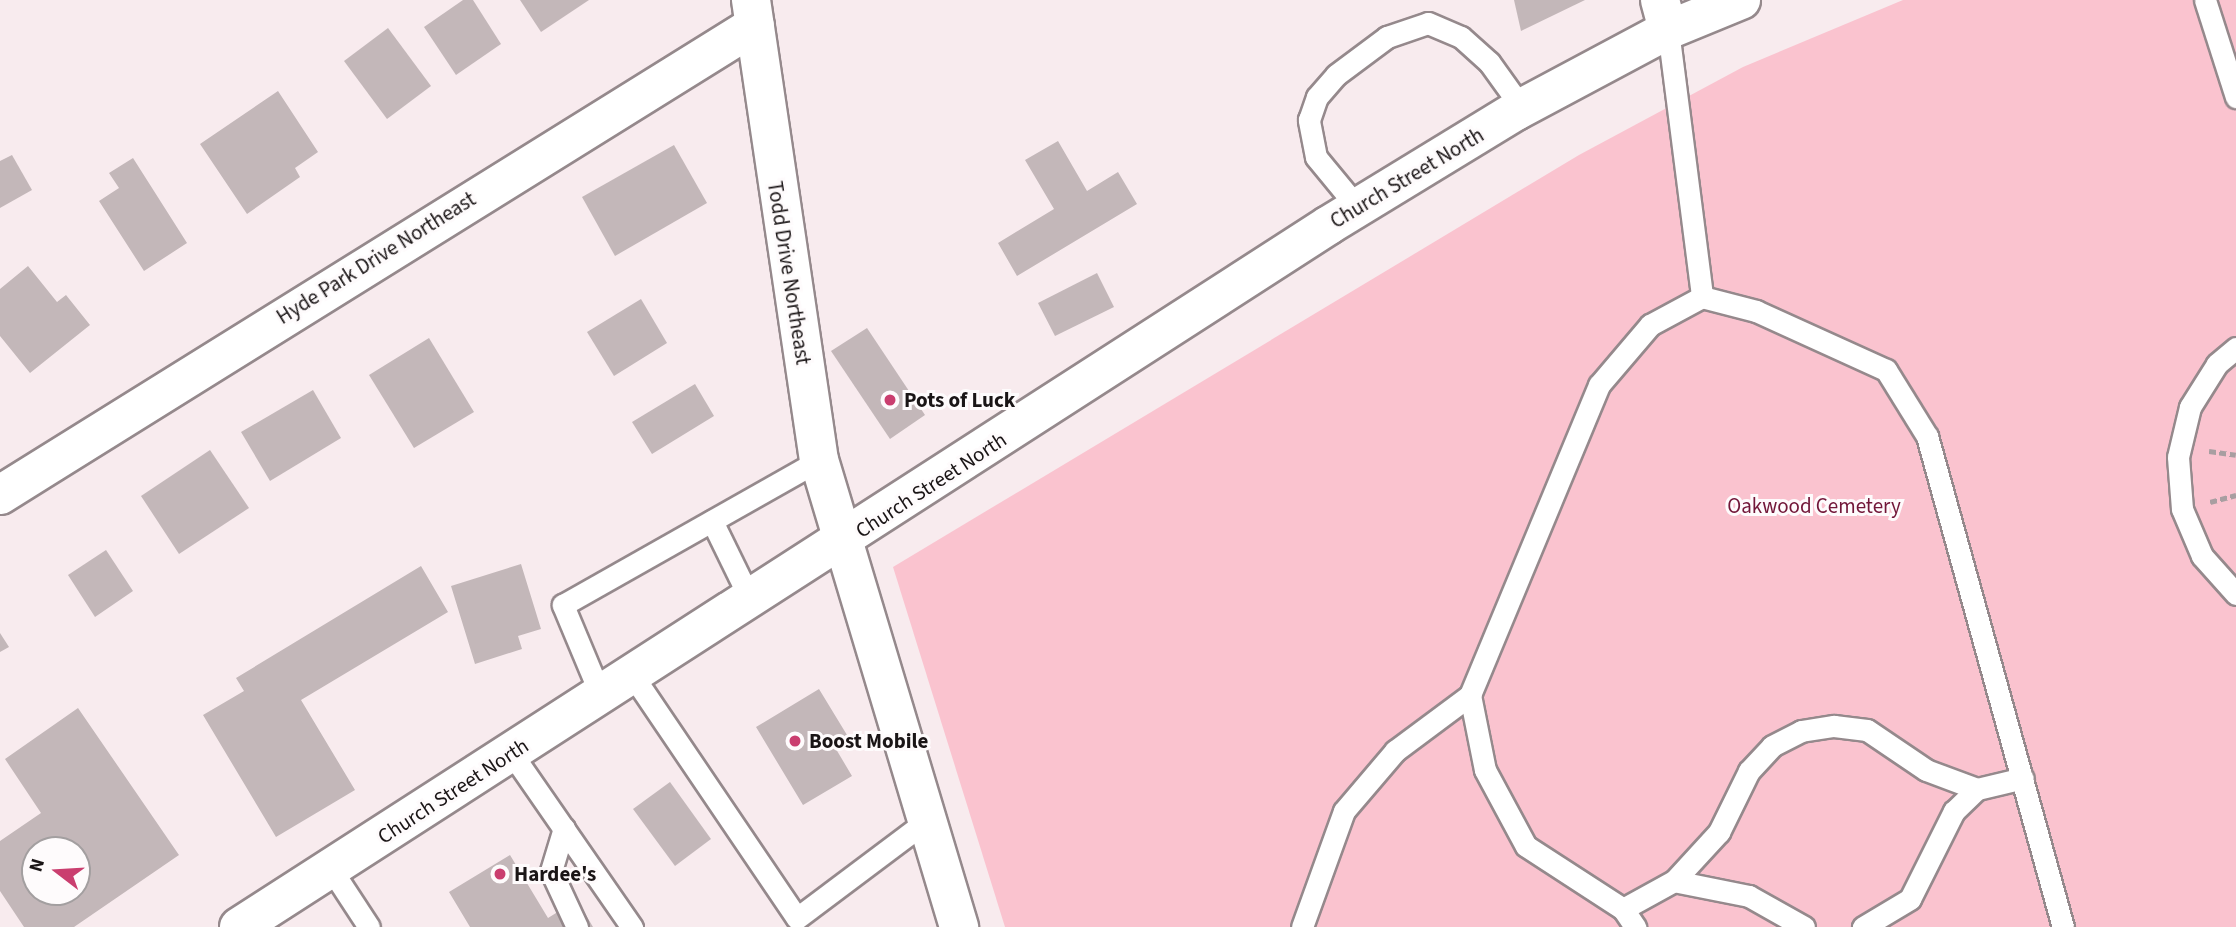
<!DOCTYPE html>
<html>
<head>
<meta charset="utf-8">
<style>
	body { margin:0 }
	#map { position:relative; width:2236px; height:927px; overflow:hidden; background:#f8ebee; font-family:"Source Sans 3",sans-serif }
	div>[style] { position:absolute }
	.green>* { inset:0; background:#fac3cf }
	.building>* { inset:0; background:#c3b7b9 }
	.path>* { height:4.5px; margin-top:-2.25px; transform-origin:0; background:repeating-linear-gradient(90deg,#a89ea1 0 7px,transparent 0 10.5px) }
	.roads { filter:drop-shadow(2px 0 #95898c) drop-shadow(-2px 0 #95898c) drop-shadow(0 2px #95898c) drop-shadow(0 -2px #95898c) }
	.service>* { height:21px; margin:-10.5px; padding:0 10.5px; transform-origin:10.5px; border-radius:10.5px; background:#fff }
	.minor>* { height:38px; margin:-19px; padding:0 19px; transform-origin:19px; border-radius:19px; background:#fff }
	.secondary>* { height:38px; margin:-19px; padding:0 19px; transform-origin:19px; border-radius:19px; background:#fff }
	.dots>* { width:19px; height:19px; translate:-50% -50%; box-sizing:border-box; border:4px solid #fefbfc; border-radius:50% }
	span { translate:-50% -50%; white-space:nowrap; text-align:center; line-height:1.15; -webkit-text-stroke:6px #fefbfc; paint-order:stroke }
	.street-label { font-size:21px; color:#1a1516 }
	.poi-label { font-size:21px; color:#1a1516; font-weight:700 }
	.left { translate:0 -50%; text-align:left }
	.park-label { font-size:21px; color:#721739 }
	.north { position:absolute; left:21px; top:836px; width:70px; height:70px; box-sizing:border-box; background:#fefbfc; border:2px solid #a39fa0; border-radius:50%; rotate:287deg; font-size:19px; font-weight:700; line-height:28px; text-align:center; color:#1a1516 }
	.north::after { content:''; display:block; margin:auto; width:24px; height:32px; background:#ca3e6f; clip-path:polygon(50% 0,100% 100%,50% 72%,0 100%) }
</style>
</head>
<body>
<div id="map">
	<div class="green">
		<div style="clip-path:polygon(1903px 0,2236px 0,2236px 927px,1005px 927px,893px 567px,1579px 155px,1743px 67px)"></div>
	</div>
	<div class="building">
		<div style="clip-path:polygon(463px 0,473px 0,501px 44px,456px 75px,424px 27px)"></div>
		<div style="clip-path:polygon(520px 0,589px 0,541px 32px)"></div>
		<div style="clip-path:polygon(1514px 0,1585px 0,1521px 31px)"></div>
		<div style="clip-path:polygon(388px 28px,431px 86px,387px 119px,344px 61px)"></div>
		<div style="clip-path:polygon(278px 91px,318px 152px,295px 168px,300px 177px,247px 214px,200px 144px)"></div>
		<div style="clip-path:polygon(1058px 141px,1087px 191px,1118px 172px,1137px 204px,1017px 276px,998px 243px,1054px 209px,1025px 160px)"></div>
		<div style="clip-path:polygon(674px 145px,707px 203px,615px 256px,582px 197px)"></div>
		<div style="clip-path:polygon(12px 155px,32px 190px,0 208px,0 161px)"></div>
		<div style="clip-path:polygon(133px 158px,187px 243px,144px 271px,99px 201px,119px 188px,109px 173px)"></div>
		<div style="clip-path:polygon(28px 266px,57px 302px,66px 295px,90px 325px,30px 373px,0 336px,0 289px)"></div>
		<div style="clip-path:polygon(1097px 273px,1114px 307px,1055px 336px,1038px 303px)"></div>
		<div style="clip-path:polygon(641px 299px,667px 343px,614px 376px,587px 332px)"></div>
		<div style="clip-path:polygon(867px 328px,925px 415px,890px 439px,831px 351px)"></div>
		<div style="clip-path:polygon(429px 338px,474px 412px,414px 448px,369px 375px)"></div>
		<div style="clip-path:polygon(695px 384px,714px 416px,652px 454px,632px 422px)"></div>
		<div style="clip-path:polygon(313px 390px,341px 438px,270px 481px,241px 432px)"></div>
		<div style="clip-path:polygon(210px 450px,249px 508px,179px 554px,141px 496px)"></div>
		<div style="clip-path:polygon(106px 550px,133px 591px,95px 617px,68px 575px)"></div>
		<div style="clip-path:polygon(521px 564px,541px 629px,518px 636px,522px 649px,475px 664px,451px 586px)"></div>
		<div style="clip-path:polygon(421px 566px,448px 612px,301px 700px,355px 790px,276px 837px,203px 715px,244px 691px,236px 678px)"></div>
		<div style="clip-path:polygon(0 633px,9px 647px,0 652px)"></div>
		<div style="clip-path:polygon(819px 689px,847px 735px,833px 744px,852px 776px,803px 805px,756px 727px)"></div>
		<div style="clip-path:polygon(evenodd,78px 708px,179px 855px,74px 927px,24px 927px,0 891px,0 841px,41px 813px,5px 759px,78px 708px,35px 850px,77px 850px,77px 892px,35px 892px,35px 850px)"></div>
		<div style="clip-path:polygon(670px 782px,711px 839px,675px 866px,633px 809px)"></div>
		<div style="clip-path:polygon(510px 855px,548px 918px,577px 900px,593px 927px,470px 927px,449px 892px)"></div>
	</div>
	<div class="path">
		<div style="left:2209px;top:451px;width:27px;rotate:8deg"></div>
		<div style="left:2210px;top:502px;width:27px;rotate:-15deg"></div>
	</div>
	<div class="roads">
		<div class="service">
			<div style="left:2205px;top:0;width:102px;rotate:72.3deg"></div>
			<div style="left:1668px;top:30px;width:269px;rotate:82.7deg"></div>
			<div style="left:1358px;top:208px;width:66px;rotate:-129.5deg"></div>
			<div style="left:1316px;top:157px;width:38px;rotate:-101deg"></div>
			<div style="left:1309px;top:120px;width:24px;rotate:-71deg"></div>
			<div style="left:1317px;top:97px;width:29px;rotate:-49deg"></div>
			<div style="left:1336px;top:75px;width:64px;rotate:-36.7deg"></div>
			<div style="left:1387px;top:37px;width:43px;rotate:-18.9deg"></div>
			<div style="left:1428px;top:23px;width:36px;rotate:23deg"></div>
			<div style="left:1461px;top:37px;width:38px;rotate:42deg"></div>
			<div style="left:1489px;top:62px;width:57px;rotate:54.3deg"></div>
			<div style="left:2236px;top:348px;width:25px;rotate:140deg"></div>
			<div style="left:2217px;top:364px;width:51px;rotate:122.1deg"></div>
			<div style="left:2190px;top:407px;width:51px;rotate:103.5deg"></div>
			<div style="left:2178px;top:457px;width:52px;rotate:85.6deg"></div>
			<div style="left:2182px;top:509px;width:51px;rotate:66.9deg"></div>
			<div style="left:2202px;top:556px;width:51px;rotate:48.2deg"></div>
			<div style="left:712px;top:521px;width:89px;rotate:64deg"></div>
			<div style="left:633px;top:676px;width:292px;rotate:55.9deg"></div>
			<div style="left:797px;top:918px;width:161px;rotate:-36.9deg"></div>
			<div style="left:1470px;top:695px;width:76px;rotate:78.7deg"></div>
			<div style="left:1485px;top:770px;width:86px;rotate:61.7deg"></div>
			<div style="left:1526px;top:846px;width:116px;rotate:33deg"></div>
			<div style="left:1623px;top:909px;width:22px;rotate:56deg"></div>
			<div style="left:601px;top:696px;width:99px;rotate:-112.7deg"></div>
			<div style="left:563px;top:605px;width:294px;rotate:-29.5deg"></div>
			<div style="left:512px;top:754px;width:211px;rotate:55.3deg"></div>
			<div style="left:1977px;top:789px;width:47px;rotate:-13.4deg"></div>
			<div style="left:564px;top:828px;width:45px;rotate:106.8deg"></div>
			<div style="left:551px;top:871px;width:62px;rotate:65.1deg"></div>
			<div style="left:331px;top:869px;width:69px;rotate:56.8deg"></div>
			<div style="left:1623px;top:909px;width:58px;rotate:-28.8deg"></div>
			<div style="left:1302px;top:927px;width:123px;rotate:-70.1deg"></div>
			<div style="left:1344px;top:811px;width:79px;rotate:-49.6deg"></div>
			<div style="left:1395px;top:751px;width:94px;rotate:-36.7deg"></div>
			<div style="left:1470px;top:695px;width:336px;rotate:-67.4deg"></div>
			<div style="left:1599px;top:385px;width:79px;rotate:-49.6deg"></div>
			<div style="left:1650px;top:325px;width:59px;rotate:-28.3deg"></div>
			<div style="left:1702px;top:297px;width:56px;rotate:14.5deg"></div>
			<div style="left:1756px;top:311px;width:143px;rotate:24.4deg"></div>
			<div style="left:1886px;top:370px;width:78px;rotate:58.2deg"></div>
			<div style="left:1927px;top:436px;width:509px;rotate:74.52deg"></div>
			<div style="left:1804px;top:927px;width:63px;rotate:-150.6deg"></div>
			<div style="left:1749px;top:896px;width:76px;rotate:-168.7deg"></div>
			<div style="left:1674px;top:881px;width:67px;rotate:-47.4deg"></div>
			<div style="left:1719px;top:832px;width:68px;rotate:-63.8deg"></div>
			<div style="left:1749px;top:771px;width:34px;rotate:-47deg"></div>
			<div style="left:1772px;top:746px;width:33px;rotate:-27deg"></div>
			<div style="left:1801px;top:731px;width:33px;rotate:-9deg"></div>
			<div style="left:1834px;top:726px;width:33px;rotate:7deg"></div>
			<div style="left:1867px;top:730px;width:71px;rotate:34.1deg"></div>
			<div style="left:1926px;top:770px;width:54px;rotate:20.4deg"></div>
			<div style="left:1977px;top:789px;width:32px;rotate:136deg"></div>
			<div style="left:1954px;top:811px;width:98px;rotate:116.6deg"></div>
			<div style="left:1910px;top:899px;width:55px;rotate:149.2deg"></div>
		</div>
		<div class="minor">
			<div style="left:751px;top:0;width:465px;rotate:81.6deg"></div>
			<div style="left:819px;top:460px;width:488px;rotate:73.3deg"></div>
			<div style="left:1660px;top:0;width:31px;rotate:75deg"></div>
			<div style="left:0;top:495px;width:889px;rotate:-31.9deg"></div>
		</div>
		<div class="secondary">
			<div style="left:239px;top:927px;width:1296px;rotate:-32.78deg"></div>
			<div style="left:1329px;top:225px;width:219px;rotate:-31.4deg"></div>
			<div style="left:1516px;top:111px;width:172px;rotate:-28.1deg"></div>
			<div style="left:1668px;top:30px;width:79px;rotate:-22.3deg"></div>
		</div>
	</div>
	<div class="dots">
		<div style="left:890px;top:400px;background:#ca3e6f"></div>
		<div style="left:795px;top:741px;background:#ca3e6f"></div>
		<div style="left:500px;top:874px;background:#ca3e6f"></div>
	</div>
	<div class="street-label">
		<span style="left:1407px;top:178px;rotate:-31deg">Church Street North</span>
		<span style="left:376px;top:258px;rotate:-32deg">Hyde Park Drive Northeast</span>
		<span style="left:789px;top:273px;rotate:81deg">Todd Drive Northeast</span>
		<span style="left:931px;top:485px;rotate:-33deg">Church Street North</span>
		<span style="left:453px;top:791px;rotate:-33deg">Church Street North</span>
	</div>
	<div class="poi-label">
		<span class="left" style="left:904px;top:400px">Pots of Luck</span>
		<span class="left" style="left:809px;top:741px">Boost Mobile</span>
		<span class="left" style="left:514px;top:874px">Hardee's</span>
	</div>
	<div class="park-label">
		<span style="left:1814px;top:506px">Oakwood Cemetery</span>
	</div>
	<div class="north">N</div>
</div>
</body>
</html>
